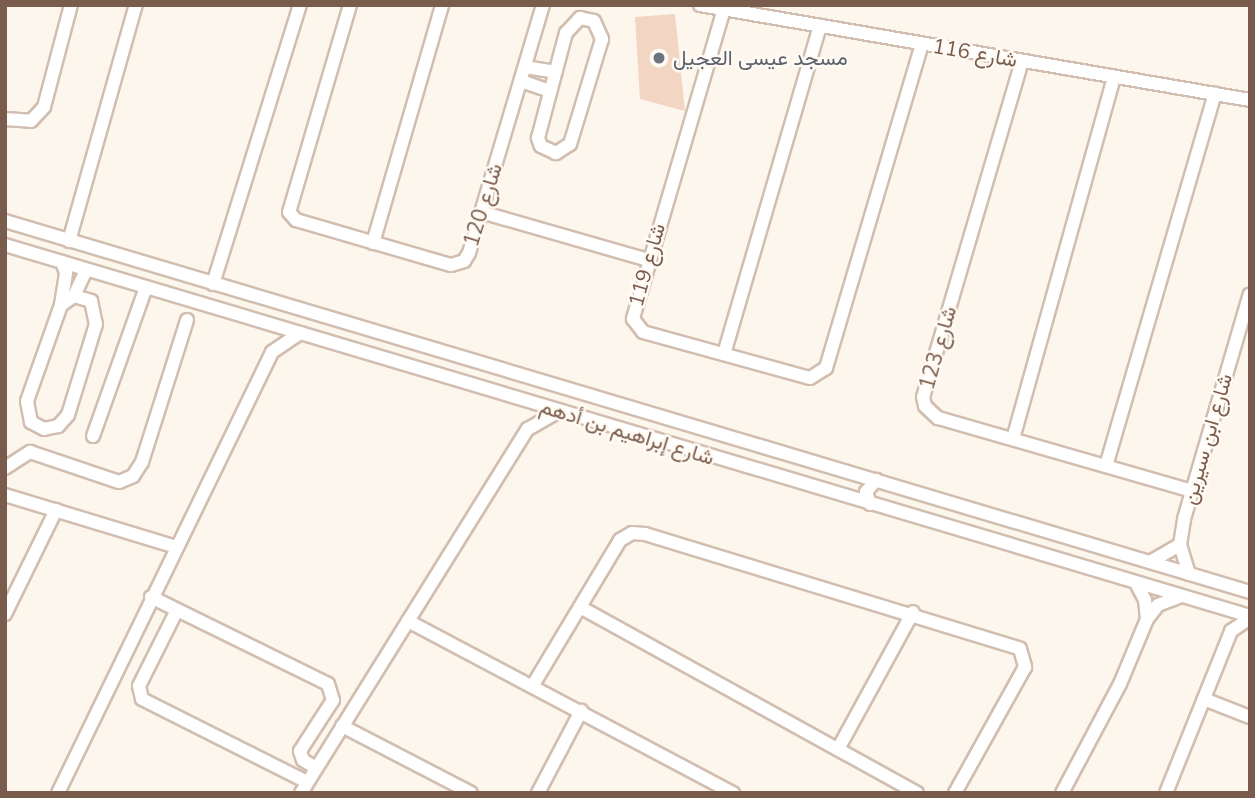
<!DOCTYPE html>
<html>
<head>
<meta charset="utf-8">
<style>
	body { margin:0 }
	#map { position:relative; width:1255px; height:798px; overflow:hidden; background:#fdf6ec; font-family:"Nunito Sans",Vazirmatn,sans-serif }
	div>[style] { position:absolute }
	.building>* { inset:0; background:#f3d5c3 }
	.roads { filter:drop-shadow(2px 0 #d1beb0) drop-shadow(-2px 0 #d1beb0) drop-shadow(0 2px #d1beb0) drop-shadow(0 -2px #d1beb0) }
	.minor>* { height:12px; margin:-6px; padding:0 6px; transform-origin:6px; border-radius:6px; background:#fff }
	.dots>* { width:19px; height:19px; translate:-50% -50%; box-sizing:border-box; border:4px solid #fffaf3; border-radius:50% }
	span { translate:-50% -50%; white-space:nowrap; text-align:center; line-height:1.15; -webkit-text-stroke:5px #fffaf3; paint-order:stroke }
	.street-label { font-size:21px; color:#7a5c4d }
	.worship-label { font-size:21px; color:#5b616d }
	.left { translate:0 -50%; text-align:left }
	.frame { position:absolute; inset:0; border:7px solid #7a5c4d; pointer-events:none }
</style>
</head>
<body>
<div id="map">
	<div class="building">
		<div style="clip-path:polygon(675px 14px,685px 111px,640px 99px,635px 17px)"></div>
	</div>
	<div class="roads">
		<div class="minor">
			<div style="left:350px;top:5px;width:216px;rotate:106.4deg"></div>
			<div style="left:289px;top:212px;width:11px;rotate:49deg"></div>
			<div style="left:296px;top:220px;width:161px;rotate:16.2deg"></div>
			<div style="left:451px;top:265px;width:14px;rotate:-17deg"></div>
			<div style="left:464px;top:261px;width:9px;rotate:-58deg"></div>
			<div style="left:469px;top:253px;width:259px;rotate:-73.4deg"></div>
			<div style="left:700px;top:5px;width:558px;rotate:9.8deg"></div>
			<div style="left:724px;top:9px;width:323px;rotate:106.4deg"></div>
			<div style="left:633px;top:319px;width:16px;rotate:52deg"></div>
			<div style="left:643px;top:332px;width:173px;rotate:15.4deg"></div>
			<div style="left:810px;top:378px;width:19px;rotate:-32deg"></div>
			<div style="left:826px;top:368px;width:338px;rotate:-73.5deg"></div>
			<div style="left:580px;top:18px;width:14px;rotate:12deg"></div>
			<div style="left:594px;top:21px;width:20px;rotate:66deg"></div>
			<div style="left:602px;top:39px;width:110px;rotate:106.9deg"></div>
			<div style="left:570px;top:144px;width:17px;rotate:147deg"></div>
			<div style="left:556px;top:153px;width:17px;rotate:-155deg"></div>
			<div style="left:541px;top:146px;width:9px;rotate:-111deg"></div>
			<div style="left:538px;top:138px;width:109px;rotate:-75.1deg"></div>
			<div style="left:566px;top:33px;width:21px;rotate:-47deg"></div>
			<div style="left:1022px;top:61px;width:350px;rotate:106.4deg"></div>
			<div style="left:923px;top:397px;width:9px;rotate:77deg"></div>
			<div style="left:925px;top:406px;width:18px;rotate:43deg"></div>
			<div style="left:938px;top:418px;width:264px;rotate:16deg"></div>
			<div style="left:525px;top:67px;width:31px;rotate:9deg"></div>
			<div style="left:521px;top:81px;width:31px;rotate:19deg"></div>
			<div style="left:5px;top:119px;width:26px;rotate:4deg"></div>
			<div style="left:31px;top:121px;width:19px;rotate:-47deg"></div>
			<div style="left:44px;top:107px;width:106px;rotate:-75.2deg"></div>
			<div style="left:481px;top:212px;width:174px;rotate:16deg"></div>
			<div style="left:5px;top:221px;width:1299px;rotate:16.59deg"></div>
			<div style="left:69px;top:241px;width:245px;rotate:-74.2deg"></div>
			<div style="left:373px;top:243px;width:248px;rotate:-73.8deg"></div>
			<div style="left:5px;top:245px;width:1299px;rotate:16.59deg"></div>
			<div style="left:213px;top:284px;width:292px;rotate:-72.7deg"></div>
			<div style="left:74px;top:296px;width:18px;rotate:16deg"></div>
			<div style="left:91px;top:301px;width:24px;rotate:78deg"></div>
			<div style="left:96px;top:324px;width:95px;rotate:107.1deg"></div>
			<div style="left:68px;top:415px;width:15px;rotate:132deg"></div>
			<div style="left:58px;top:426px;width:14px;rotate:168deg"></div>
			<div style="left:44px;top:429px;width:15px;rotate:-152deg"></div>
			<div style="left:31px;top:422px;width:21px;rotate:-101deg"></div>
			<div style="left:27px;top:401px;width:102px;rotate:-70.5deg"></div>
			<div style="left:61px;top:305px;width:16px;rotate:-35deg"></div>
			<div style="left:74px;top:296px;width:29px;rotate:-65deg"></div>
			<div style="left:61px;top:305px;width:32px;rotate:-81deg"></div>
			<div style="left:66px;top:273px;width:12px;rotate:-110deg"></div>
			<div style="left:724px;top:354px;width:342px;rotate:-73.7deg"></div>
			<div style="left:93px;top:436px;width:158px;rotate:-70.4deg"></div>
			<div style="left:1013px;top:439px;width:376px;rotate:-74.4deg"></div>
			<div style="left:1106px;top:466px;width:388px;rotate:-73.7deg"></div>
			<div style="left:5px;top:468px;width:30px;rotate:-33deg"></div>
			<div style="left:30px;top:452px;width:94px;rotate:18.6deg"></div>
			<div style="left:119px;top:482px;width:15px;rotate:-23deg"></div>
			<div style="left:133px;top:476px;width:17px;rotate:-57deg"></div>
			<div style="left:142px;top:462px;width:149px;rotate:-72.4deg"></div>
			<div style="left:5px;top:495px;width:179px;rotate:16.9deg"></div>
			<div style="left:870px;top:504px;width:13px;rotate:-108deg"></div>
			<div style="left:866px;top:492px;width:16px;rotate:-50deg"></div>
			<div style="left:1150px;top:562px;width:34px;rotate:-30deg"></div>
			<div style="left:1189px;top:574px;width:30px;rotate:-107deg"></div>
			<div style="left:1180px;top:545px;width:26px;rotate:-81deg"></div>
			<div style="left:1184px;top:519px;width:234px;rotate:-73.7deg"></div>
			<div style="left:1136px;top:583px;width:19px;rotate:62deg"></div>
			<div style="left:1145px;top:600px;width:19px;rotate:84deg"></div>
			<div style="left:151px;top:597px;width:197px;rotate:26.2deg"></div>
			<div style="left:328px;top:684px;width:17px;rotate:73deg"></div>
			<div style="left:333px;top:700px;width:61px;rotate:122.9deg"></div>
			<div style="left:300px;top:751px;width:9px;rotate:72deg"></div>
			<div style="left:303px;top:760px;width:15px;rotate:32deg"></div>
			<div style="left:580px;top:607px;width:385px;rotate:28.9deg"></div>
			<div style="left:177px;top:610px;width:85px;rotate:116.6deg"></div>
			<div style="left:139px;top:686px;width:13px;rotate:77deg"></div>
			<div style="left:142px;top:699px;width:185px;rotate:26.7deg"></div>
			<div style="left:5px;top:614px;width:116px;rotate:-63.9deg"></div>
			<div style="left:408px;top:621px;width:368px;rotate:27.9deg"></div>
			<div style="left:533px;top:685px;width:169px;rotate:-59deg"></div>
			<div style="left:620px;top:540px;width:14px;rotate:-30deg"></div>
			<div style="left:632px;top:533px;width:13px;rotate:4deg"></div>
			<div style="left:645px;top:534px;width:392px;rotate:17deg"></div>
			<div style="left:1020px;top:649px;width:19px;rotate:74deg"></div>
			<div style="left:1025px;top:667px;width:144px;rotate:119.1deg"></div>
			<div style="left:1204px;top:699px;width:49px;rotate:21.4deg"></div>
			<div style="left:342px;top:726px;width:145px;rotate:27.4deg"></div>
			<div style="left:838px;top:749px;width:156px;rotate:-61.3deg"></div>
			<div style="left:58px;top:793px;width:490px;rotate:-64.1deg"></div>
			<div style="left:272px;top:352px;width:34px;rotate:-34deg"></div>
			<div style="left:301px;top:793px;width:429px;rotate:-58.1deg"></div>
			<div style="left:528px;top:429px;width:36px;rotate:-30deg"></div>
			<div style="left:538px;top:793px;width:93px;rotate:-62.3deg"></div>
			<div style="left:1062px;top:793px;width:123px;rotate:-62deg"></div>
			<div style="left:1120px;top:684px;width:70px;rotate:-67.4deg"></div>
			<div style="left:1147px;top:619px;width:18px;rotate:-52deg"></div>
			<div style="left:1158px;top:605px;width:22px;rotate:-21deg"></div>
			<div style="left:1166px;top:793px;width:175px;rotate:-68.1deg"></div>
			<div style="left:1231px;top:631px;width:23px;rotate:-34deg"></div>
		</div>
	</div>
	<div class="dots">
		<div style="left:659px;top:58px;background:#6b7280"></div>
	</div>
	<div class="street-label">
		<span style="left:975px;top:53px;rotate:10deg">شارع 116</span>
		<span style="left:483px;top:205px;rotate:-73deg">شارع 120</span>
		<span style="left:647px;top:265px;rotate:-74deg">شارع 119</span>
		<span style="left:938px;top:348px;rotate:-74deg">شارع 123</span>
		<span style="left:627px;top:432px;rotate:17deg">شارع إبراهيم بن أدهم</span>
		<span style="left:1207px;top:439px;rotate:-74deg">شارع ابن سيرين</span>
	</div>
	<div class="worship-label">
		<span class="left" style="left:673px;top:58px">مسجد عيسى العجيل</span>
	</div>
	<div class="frame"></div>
</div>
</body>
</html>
